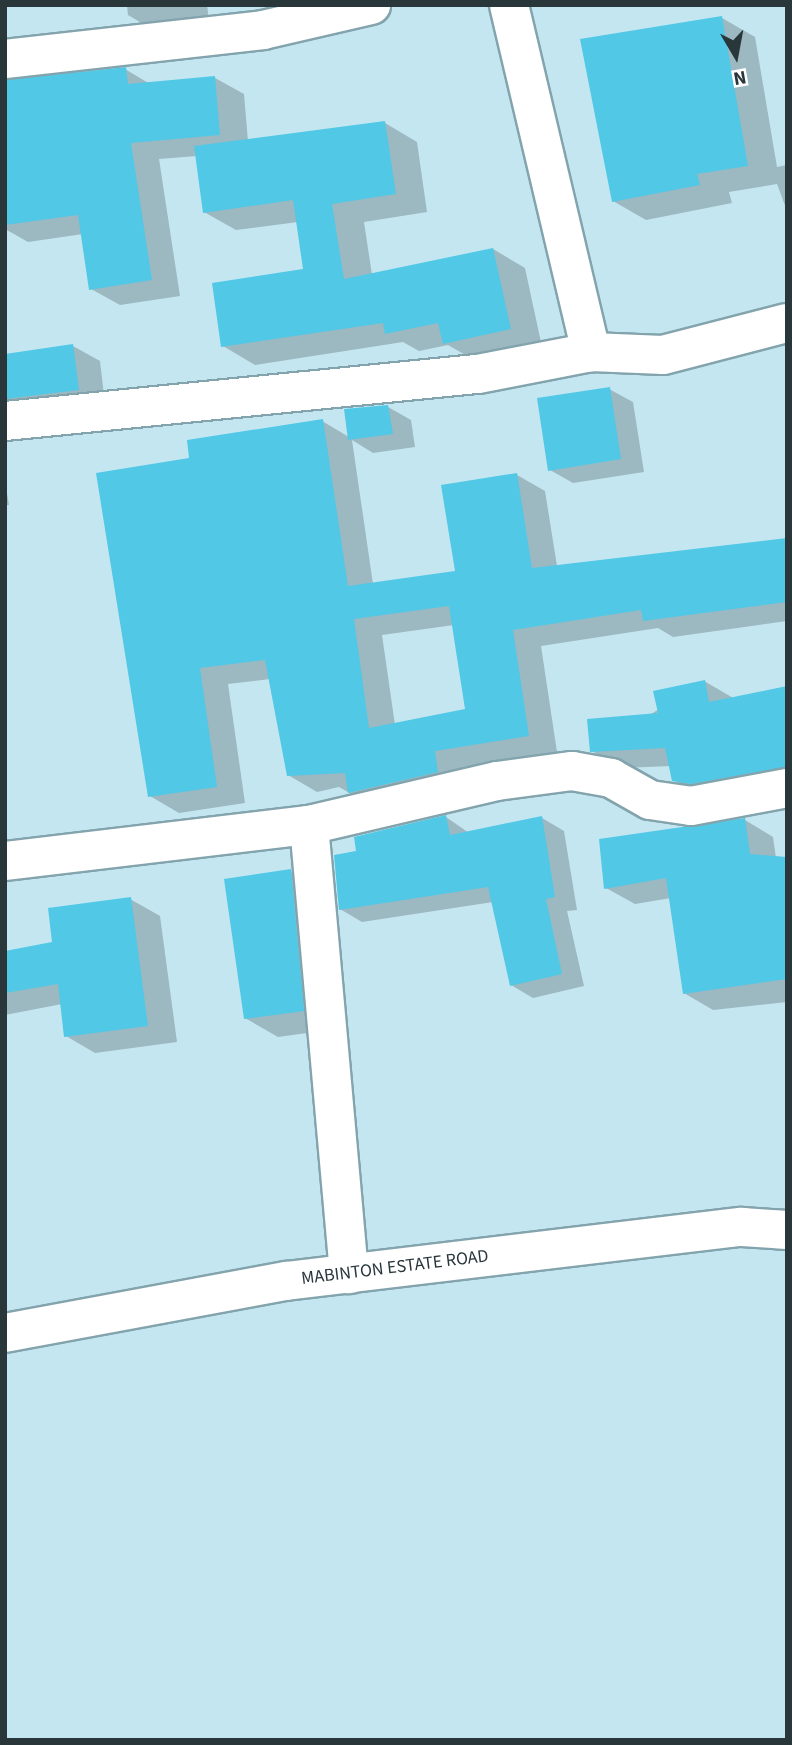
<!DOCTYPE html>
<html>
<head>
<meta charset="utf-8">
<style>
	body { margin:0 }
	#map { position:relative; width:792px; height:1745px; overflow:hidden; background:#c4e6f0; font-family:"Source Sans 3",sans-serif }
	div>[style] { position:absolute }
	.shadow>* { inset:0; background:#0003 }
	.building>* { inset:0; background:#50c8e6 }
	.roads { filter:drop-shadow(2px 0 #83a4ad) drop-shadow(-2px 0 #83a4ad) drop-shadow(0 2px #83a4ad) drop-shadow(0 -2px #83a4ad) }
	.street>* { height:38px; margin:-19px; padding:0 19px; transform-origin:19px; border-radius:19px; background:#fff }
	span { translate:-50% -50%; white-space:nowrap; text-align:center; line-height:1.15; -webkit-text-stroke:6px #fff; paint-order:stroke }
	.street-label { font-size:18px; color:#29373b }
	.frame { position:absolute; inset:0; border:7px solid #29373b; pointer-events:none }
	.north { position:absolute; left:701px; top:21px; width:70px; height:70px; -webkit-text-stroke:5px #fff; paint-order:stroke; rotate:170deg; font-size:19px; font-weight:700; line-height:28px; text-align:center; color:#29373b }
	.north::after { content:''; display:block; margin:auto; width:24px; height:32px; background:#29373b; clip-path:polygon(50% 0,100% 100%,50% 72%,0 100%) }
</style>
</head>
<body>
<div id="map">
	<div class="shadow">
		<div style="clip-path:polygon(127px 5px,207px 5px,210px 27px,160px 34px,128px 15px)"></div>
		<div style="clip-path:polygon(722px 18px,755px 37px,777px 167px,787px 165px,787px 211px,777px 184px,729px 192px,732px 203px,646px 220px,613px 201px)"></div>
		<div style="clip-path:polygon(125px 69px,150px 84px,215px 78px,244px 94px,248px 141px,385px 123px,417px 142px,427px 212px,364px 222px,372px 275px,493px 249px,525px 268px,542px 347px,476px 361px,448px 345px,419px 351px,403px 342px,255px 365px,223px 346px,305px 271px,298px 222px,236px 230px,204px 212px,197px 156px,159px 159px,180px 296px,120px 305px,91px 289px,83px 234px,28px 242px,5px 229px,5px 83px)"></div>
		<div style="clip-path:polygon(73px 346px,100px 361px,105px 404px,5px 418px,5px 355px)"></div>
		<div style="clip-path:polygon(609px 389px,633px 402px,644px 472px,573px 483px,550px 470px)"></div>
		<div style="clip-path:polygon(evenodd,388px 407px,411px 420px,415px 447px,373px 453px,352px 440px,373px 584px,457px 573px,517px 475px,545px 491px,557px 566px,787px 539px,787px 621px,673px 637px,658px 628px,541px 646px,557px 752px,463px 767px,466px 788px,378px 809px,339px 787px,317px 792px,288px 775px,270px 679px,228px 684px,245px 803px,179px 813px,150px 796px,191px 459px,322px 421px,349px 437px,388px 407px,454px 625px,467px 710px,395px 725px,382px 635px,454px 625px)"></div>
		<div style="clip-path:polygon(5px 482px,9px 505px,5px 505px)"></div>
		<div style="clip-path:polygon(704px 681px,735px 699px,787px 688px,787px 789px,704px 797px,674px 780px,671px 766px,622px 768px,592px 751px)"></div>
		<div style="clip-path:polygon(446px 817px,469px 833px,542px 818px,564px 831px,577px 910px,567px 911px,584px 986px,533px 998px,511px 985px,493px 902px,362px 922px,340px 909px,358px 852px)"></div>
		<div style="clip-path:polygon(745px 820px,773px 837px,776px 858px,787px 858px,787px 1002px,713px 1010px,684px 993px,671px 898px,635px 904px,606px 888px)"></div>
		<div style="clip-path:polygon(291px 871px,323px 890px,336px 1029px,278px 1037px,245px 1018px)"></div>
		<div style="clip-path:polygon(130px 899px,160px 916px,177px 1042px,95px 1053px,66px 1036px,62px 1004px,5px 1015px,5px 952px,54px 943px)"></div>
	</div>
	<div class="building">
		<div style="clip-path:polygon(722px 16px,748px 166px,697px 174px,700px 185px,612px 202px,580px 39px)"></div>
		<div style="clip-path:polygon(126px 67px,128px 84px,215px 76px,220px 135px,131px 143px,152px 280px,89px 290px,78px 215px,5px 225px,5px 80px)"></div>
		<div style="clip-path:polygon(385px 121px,396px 194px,332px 204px,344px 279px,493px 248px,511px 329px,443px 344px,438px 323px,385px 334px,383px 323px,221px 347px,212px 283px,303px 269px,293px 200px,203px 213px,194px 146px)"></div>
		<div style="clip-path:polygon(73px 344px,79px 390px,5px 399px,5px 354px)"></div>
		<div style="clip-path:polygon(610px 387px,621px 459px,548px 471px,537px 398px)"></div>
		<div style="clip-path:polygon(388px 405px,393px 434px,348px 440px,344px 409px)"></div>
		<div style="clip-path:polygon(evenodd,323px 419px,348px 586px,455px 571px,441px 485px,517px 473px,532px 568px,787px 538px,787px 602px,643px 621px,641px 610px,513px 630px,529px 736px,435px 751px,438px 772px,348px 793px,345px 773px,287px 776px,265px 660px,200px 668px,217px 787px,148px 797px,96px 473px,189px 458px,187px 440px,323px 419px,449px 606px,465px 709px,369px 728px,354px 619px,449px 606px)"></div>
		<div style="clip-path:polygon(705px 680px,709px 702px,787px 686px,787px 767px,691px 784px,672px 781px,665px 748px,590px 752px,587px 719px,658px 713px,653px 691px)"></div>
		<div style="clip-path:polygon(446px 815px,450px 835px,542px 816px,555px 897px,546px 899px,562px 974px,510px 986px,488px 887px,339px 910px,334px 855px,356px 851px,354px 837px)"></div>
		<div style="clip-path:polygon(745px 818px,750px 854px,787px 857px,787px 979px,683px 994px,666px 878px,604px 889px,599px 839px)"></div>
		<div style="clip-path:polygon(291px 869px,304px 1011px,244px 1019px,224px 879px)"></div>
		<div style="clip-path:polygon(131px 897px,148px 1026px,64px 1037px,58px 984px,5px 993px,5px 951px,52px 942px,48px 908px)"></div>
	</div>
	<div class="roads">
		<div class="street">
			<div style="left:509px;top:5px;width:357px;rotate:76.7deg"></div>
			<div style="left:5px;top:59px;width:260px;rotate:-6.4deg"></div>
			<div style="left:263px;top:30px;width:111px;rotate:-13deg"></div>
			<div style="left:5px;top:421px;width:475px;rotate:-5.7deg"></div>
			<div style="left:478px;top:374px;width:115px;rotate:-11deg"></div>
			<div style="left:591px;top:352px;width:72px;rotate:2.4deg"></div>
			<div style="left:663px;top:355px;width:128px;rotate:-14.5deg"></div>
			<div style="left:309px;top:825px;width:451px;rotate:84.9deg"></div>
			<div style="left:5px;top:861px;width:306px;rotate:-6.8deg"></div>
			<div style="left:309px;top:825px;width:193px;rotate:-13.2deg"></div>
			<div style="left:497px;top:781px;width:76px;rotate:-7.6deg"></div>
			<div style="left:572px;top:771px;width:40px;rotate:10deg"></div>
			<div style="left:611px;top:778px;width:45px;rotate:29.4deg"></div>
			<div style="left:650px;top:800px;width:41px;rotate:8.3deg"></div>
			<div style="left:691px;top:806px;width:98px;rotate:-10.6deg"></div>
			<div style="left:5px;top:1333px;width:286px;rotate:-10.5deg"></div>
			<div style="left:286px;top:1281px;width:459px;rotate:-6.8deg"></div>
			<div style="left:742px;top:1227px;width:45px;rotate:3.8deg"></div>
		</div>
	</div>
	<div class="street-label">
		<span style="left:395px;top:1268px;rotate:-7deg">MABINTON ESTATE ROAD</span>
	</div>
	<div class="frame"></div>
	<div class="north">N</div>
</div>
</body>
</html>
